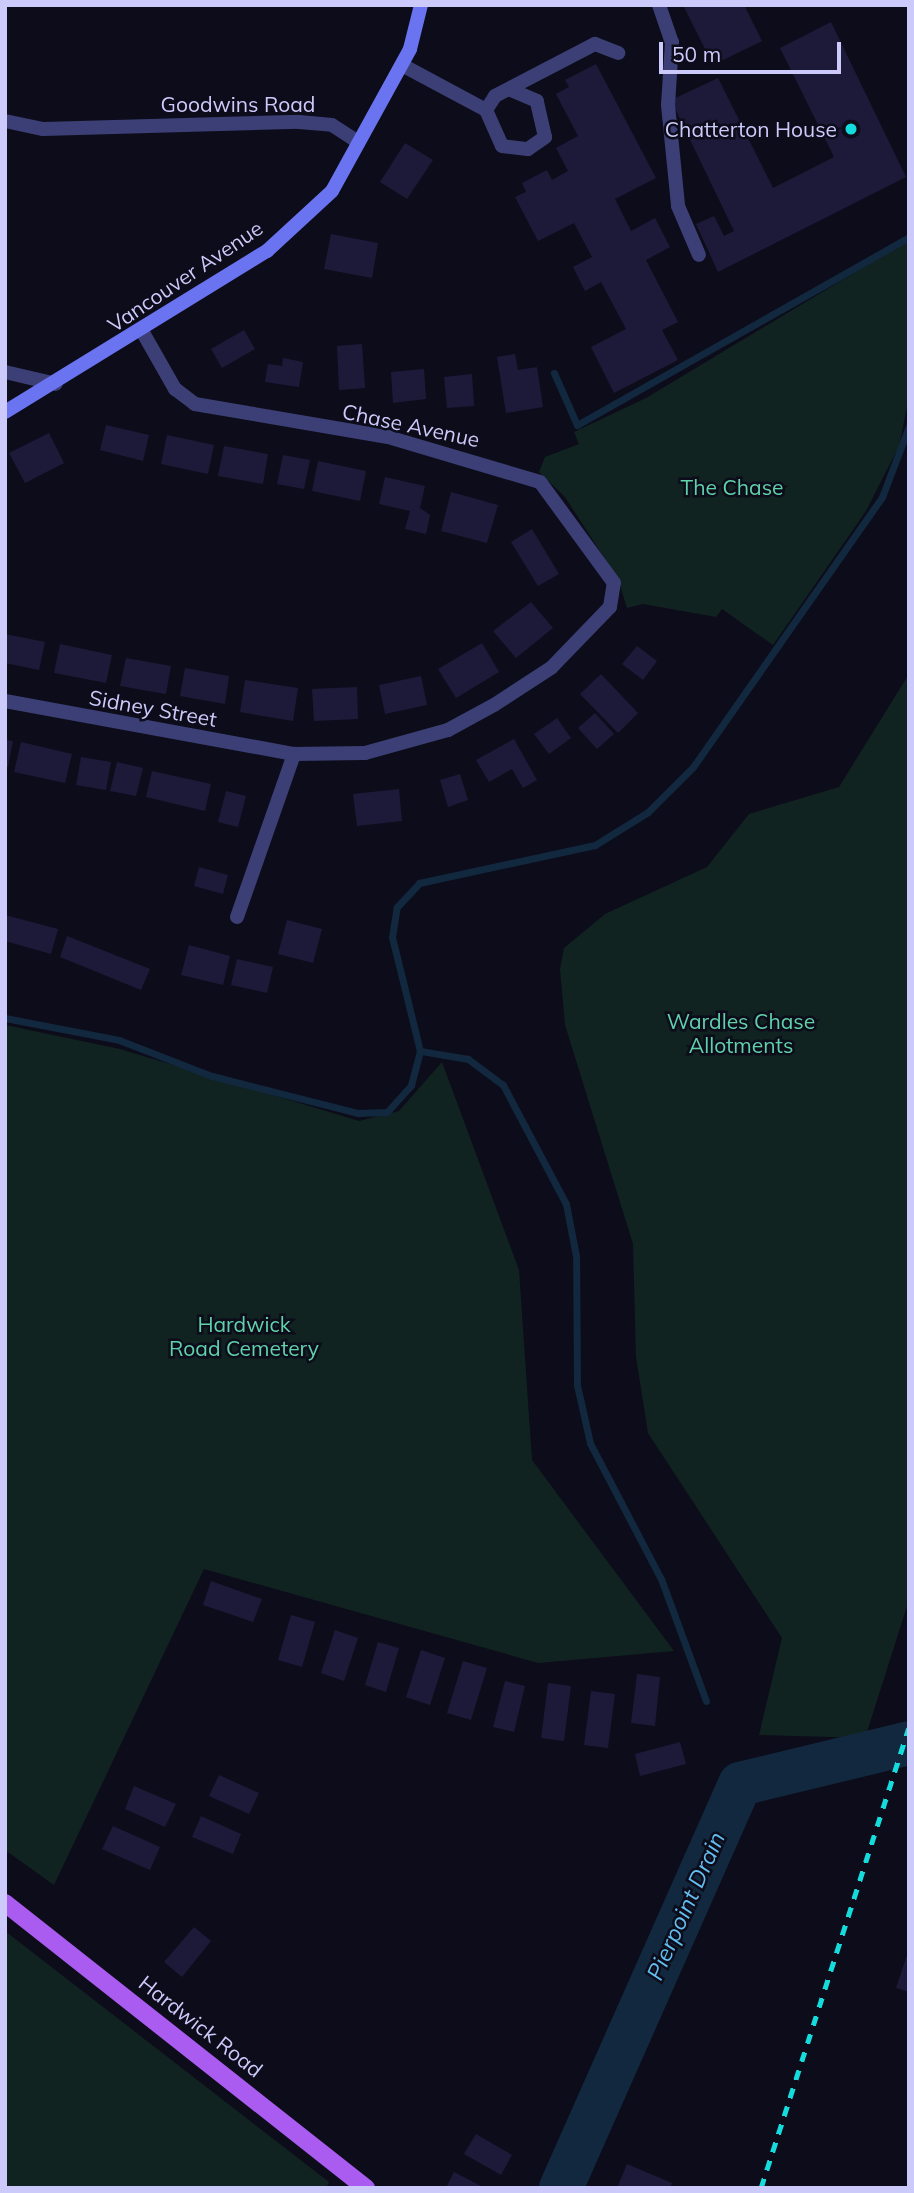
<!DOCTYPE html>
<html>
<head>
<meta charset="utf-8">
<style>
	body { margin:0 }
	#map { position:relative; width:914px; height:2193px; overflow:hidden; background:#0d0c1a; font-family:Mulish,sans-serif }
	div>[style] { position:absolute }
	.green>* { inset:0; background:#102321 }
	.stream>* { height:7px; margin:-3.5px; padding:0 3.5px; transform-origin:3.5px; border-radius:3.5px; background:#11283e }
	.river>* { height:44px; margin:-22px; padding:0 22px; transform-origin:22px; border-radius:22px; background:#11283e }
	.building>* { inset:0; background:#1d1a39 }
	.service>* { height:14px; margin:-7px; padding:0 7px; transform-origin:7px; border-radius:7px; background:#3b3f75 }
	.minor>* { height:14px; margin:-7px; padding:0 7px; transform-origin:7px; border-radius:7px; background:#3b3f75 }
	.secondary>* { height:14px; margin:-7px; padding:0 7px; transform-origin:7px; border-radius:7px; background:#6a74f1 }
	.primary>* { height:18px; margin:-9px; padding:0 9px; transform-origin:9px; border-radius:9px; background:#aa5cf0 }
	.rail>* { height:5px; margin-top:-2.5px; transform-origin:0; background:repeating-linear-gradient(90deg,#15dcdc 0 10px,transparent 0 19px) }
	.dots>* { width:19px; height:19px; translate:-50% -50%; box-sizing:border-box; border:4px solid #0d0c1a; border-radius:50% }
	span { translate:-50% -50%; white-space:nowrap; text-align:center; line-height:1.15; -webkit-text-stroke:5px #0d0c1a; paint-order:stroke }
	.street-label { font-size:21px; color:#cbcafa }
	.poi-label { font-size:21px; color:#cbcafa }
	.right { translate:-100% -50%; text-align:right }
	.park-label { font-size:21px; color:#5fd2aa }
	.water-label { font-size:23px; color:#62bdf0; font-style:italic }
	.frame { position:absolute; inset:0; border:7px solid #cbcafa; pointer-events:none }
	.scale { position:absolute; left:659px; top:42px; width:182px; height:32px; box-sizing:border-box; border:4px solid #cbcafa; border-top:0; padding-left:9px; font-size:21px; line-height:24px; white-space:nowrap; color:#cbcafa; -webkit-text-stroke:5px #0d0c1a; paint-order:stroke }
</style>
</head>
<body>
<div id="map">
	<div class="green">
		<div style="clip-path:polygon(909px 240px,909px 397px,899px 446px,866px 511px,773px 645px,722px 609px,716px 617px,643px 604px,627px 608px,618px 579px,565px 497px,539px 472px,545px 457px,579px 444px,574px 432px,646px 398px)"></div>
		<div style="clip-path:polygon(909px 674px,909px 1600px,865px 1738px,759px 1735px,782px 1638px,648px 1433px,636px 1357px,633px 1244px,565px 1025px,560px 969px,564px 948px,605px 914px,707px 867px,749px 814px,839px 787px)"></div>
		<div style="clip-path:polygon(5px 1025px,120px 1049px,359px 1121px,399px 1111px,442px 1062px,519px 1270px,532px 1460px,674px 1651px,538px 1663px,204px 1569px,54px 1885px,5px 1850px)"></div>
		<div style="clip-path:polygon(5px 1931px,329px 2182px,326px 2188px,5px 2188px)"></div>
	</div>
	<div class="stream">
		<div style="left:554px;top:373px;width:57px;rotate:66.1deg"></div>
		<div style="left:577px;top:425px;width:382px;rotate:-29.5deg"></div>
		<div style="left:5px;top:1018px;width:116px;rotate:10.9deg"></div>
		<div style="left:119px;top:1040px;width:100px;rotate:21.2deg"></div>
		<div style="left:212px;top:1076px;width:151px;rotate:14.2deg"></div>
		<div style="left:358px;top:1113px;width:29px;rotate:-2deg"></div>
		<div style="left:387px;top:1112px;width:36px;rotate:-48deg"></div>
		<div style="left:411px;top:1085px;width:35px;rotate:-75deg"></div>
		<div style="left:706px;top:1701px;width:130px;rotate:-110.2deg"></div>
		<div style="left:661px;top:1579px;width:153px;rotate:-117.6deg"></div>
		<div style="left:590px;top:1443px;width:59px;rotate:-102.6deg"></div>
		<div style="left:577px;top:1385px;width:129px;rotate:-90.4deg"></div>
		<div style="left:576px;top:1256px;width:53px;rotate:-100.9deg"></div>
		<div style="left:566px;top:1204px;width:135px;rotate:-117.9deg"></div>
		<div style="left:503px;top:1085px;width:44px;rotate:-143.4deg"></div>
		<div style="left:468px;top:1059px;width:49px;rotate:-170.5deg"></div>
		<div style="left:420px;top:1051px;width:117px;rotate:-103.8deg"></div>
		<div style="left:392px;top:937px;width:30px;rotate:-81deg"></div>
		<div style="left:397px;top:907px;width:33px;rotate:-47deg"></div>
		<div style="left:419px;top:883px;width:180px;rotate:-12.2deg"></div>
		<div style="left:595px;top:845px;width:62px;rotate:-31.9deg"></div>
		<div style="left:648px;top:812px;width:64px;rotate:-45deg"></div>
		<div style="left:693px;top:767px;width:330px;rotate:-55deg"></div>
		<div style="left:882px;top:497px;width:76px;rotate:-69.2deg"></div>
	</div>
	<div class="river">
		<div style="left:561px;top:2188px;width:442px;rotate:-66.1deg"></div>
		<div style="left:740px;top:1784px;width:174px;rotate:-13.6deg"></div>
	</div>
	<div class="building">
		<div style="clip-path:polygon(683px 5px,744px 5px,762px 41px,713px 65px)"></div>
		<div style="clip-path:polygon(831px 22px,906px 177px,718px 272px,696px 224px,714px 216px,724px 236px,734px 231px,671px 100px,718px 78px,773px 188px,834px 157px,780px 48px)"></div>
		<div style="clip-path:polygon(596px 64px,656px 178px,615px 199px,631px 231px,655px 218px,670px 247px,646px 260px,678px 322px,662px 330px,678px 360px,614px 393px,591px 347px,626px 329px,601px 282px,585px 291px,573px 267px,592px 257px,574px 223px,538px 241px,515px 197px,526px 192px,522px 183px,547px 170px,552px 180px,568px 171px,556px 148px,578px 136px,556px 94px,569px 87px,565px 80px)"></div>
		<div style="clip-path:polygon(405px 143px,433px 160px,407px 199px,380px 182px)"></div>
		<div style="clip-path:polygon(331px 234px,378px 243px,372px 278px,324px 269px)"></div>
		<div style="clip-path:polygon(244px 330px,255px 349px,222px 368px,211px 349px)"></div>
		<div style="clip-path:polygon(362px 344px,365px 388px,339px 390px,337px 346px)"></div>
		<div style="clip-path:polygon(515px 354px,518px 370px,537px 367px,543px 407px,506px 413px,497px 357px)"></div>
		<div style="clip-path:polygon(283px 358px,303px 362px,299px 387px,265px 382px,268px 364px,282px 366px)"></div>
		<div style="clip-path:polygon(424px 369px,426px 399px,393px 403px,391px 372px)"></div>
		<div style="clip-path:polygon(472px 374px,474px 406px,447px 408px,444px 377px)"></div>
		<div style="clip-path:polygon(106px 425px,149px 435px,143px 461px,100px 450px)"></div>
		<div style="clip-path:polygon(49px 433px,64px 463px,25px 483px,9px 453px)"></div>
		<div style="clip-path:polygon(167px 435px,214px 445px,208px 474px,161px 464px)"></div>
		<div style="clip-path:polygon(224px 446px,268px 454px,263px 484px,218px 476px)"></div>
		<div style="clip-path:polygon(283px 455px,310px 460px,304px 489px,277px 484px)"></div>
		<div style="clip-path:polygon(318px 461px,366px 471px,360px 501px,312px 491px)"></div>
		<div style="clip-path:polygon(385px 477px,425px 486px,420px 508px,430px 515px,426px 534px,405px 529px,410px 511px,379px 504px)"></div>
		<div style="clip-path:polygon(451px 492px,498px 505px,487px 543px,441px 531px)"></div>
		<div style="clip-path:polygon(532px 529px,559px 574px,538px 586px,511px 542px)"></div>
		<div style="clip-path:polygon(531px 602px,553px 628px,516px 658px,493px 631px)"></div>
		<div style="clip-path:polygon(5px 634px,45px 642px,39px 670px,5px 663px)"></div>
		<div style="clip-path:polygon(482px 643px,499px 672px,456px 698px,438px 669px)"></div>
		<div style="clip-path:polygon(60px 644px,112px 655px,106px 683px,54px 673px)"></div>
		<div style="clip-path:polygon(637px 646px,657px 661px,643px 680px,622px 664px)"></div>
		<div style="clip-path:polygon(126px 658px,171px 666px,166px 694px,120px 686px)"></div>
		<div style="clip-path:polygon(185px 668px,229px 676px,225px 704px,180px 696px)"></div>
		<div style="clip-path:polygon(601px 674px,638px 713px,618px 733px,580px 694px)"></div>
		<div style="clip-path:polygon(421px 676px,427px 705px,385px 714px,379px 685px)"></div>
		<div style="clip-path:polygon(245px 680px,298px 688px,293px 721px,240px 712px)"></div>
		<div style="clip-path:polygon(357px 687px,358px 719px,314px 721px,312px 689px)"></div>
		<div style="clip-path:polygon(595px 713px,614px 734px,597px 749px,578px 728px)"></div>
		<div style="clip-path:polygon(557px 718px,571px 738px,549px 754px,534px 734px)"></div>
		<div style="clip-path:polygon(514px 739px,537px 780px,523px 788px,512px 769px,489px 782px,476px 760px)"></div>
		<div style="clip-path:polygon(5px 740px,13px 741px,8px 767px,5px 767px)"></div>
		<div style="clip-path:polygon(21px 742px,72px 754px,65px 783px,14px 772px)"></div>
		<div style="clip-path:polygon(81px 757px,111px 762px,106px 790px,76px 785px)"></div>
		<div style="clip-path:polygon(117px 762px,143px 768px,136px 796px,110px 791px)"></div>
		<div style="clip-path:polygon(152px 771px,211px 784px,205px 811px,146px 797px)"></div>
		<div style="clip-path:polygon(460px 774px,468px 800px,448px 807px,440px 780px)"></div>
		<div style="clip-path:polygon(399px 789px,402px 821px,357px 826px,353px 794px)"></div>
		<div style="clip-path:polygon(226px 791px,246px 796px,238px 827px,218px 822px)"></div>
		<div style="clip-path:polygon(199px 867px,228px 875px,223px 894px,194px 886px)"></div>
		<div style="clip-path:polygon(5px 915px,58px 929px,51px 954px,5px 941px)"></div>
		<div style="clip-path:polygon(287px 920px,322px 929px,313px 963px,278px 954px)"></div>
		<div style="clip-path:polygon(67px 936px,150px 969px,141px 990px,60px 957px)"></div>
		<div style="clip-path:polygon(189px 945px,230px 956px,223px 985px,181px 975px)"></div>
		<div style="clip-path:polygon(237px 959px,273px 967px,267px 993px,231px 985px)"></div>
		<div style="clip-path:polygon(211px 1581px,262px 1599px,253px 1622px,203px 1605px)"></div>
		<div style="clip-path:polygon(291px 1615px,315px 1622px,302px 1667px,278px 1660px)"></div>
		<div style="clip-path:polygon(335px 1630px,358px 1638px,344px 1681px,321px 1673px)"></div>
		<div style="clip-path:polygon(378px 1642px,399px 1648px,386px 1692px,365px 1685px)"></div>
		<div style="clip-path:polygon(421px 1650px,445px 1658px,430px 1705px,406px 1697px)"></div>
		<div style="clip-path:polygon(463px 1661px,487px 1668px,471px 1720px,447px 1713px)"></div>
		<div style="clip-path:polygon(637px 1674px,660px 1677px,655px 1726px,631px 1723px)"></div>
		<div style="clip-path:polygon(505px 1681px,525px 1686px,514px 1732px,493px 1727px)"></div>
		<div style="clip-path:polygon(548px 1683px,571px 1686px,564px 1741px,541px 1738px)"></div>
		<div style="clip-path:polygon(591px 1691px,615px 1694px,608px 1748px,584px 1745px)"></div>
		<div style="clip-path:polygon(680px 1742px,686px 1764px,640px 1776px,635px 1754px)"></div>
		<div style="clip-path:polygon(219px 1775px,259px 1793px,249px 1814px,209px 1796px)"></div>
		<div style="clip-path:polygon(134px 1786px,176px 1804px,165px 1827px,125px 1809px)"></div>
		<div style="clip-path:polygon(201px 1816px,241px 1834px,233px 1854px,192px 1837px)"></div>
		<div style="clip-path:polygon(113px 1826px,160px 1847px,150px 1870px,102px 1849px)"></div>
		<div style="clip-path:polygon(194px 1927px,211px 1941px,182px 1977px,164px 1962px)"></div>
		<div style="clip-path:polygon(908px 1952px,909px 1952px,909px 1992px,896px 1988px)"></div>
		<div style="clip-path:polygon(476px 2134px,512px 2155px,501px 2175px,464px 2154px)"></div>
		<div style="clip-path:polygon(627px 2164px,672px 2183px,670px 2188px,617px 2188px)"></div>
		<div style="clip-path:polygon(454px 2172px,485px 2188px,446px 2188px)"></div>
	</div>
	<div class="service">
		<div style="left:659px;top:5px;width:39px;rotate:71deg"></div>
		<div style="left:672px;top:42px;width:63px;rotate:93.6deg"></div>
		<div style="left:668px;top:105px;width:101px;rotate:84.3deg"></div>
		<div style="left:678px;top:206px;width:53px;rotate:66.8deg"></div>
		<div style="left:402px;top:65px;width:95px;rotate:28.2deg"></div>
		<div style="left:486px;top:110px;width:17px;rotate:-57deg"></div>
		<div style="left:495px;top:96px;width:113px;rotate:-27.5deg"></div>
		<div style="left:595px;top:44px;width:25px;rotate:21deg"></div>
		<div style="left:486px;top:110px;width:39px;rotate:66deg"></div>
		<div style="left:502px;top:146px;width:26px;rotate:7deg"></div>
		<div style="left:528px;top:149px;width:21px;rotate:-35deg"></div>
		<div style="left:545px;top:137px;width:37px;rotate:-103deg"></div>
		<div style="left:537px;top:101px;width:28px;rotate:-157deg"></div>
	</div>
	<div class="minor">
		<div style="left:5px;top:121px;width:39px;rotate:12deg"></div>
		<div style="left:43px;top:129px;width:256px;rotate:-1.6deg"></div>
		<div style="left:299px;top:122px;width:33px;rotate:5deg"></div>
		<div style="left:332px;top:125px;width:31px;rotate:33deg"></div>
		<div style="left:5px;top:372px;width:52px;rotate:13.2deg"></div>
		<div style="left:5px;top:701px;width:294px;rotate:10.4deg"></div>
		<div style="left:294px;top:754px;width:71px;rotate:-0.8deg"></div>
		<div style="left:365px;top:753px;width:86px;rotate:-15.5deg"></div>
		<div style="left:448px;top:730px;width:52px;rotate:-28.5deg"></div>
		<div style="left:494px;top:705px;width:68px;rotate:-33deg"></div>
		<div style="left:551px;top:668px;width:85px;rotate:-46deg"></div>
		<div style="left:610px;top:607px;width:24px;rotate:-81deg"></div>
		<div style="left:614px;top:583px;width:125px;rotate:-126.2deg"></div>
		<div style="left:540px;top:482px;width:159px;rotate:-163.5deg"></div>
		<div style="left:388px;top:437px;width:196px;rotate:-170.3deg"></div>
		<div style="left:195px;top:404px;width:25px;rotate:-143deg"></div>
		<div style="left:175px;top:389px;width:67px;rotate:-119.6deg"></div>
		<div style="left:237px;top:917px;width:173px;rotate:-70.7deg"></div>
	</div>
	<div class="secondary">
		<div style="left:5px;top:412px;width:308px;rotate:-31.6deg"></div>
		<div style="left:267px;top:251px;width:88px;rotate:-42.7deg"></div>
		<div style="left:332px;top:191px;width:162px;rotate:-61.2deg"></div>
		<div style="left:410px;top:49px;width:45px;rotate:-76deg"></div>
	</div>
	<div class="primary">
		<div style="left:5px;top:1903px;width:460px;rotate:38.3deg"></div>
	</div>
	<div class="rail">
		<div style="left:761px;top:2188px;width:483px;rotate:-72.2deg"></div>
	</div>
	<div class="dots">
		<div style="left:851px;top:129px;background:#15dcdc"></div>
	</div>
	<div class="street-label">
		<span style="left:238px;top:104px">Goodwins Road</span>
		<span style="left:185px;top:276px;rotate:-34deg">Vancouver Avenue</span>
		<span style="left:411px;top:425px;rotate:12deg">Chase Avenue</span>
		<span style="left:153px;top:708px;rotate:10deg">Sidney Street</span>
		<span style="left:201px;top:2026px;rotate:38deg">Hardwick Road</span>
	</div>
	<div class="poi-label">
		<span class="right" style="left:837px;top:129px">Chatterton House</span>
	</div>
	<div class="park-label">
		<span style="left:732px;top:487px">The Chase</span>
		<span style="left:741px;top:1033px">Wardles Chase<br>Allotments</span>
		<span style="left:244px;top:1336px">Hardwick<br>Road Cemetery</span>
	</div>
	<div class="water-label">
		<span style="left:686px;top:1906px;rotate:-66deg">Pierpoint Drain</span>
	</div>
	<div class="frame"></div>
	<div class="scale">50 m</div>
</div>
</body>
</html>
